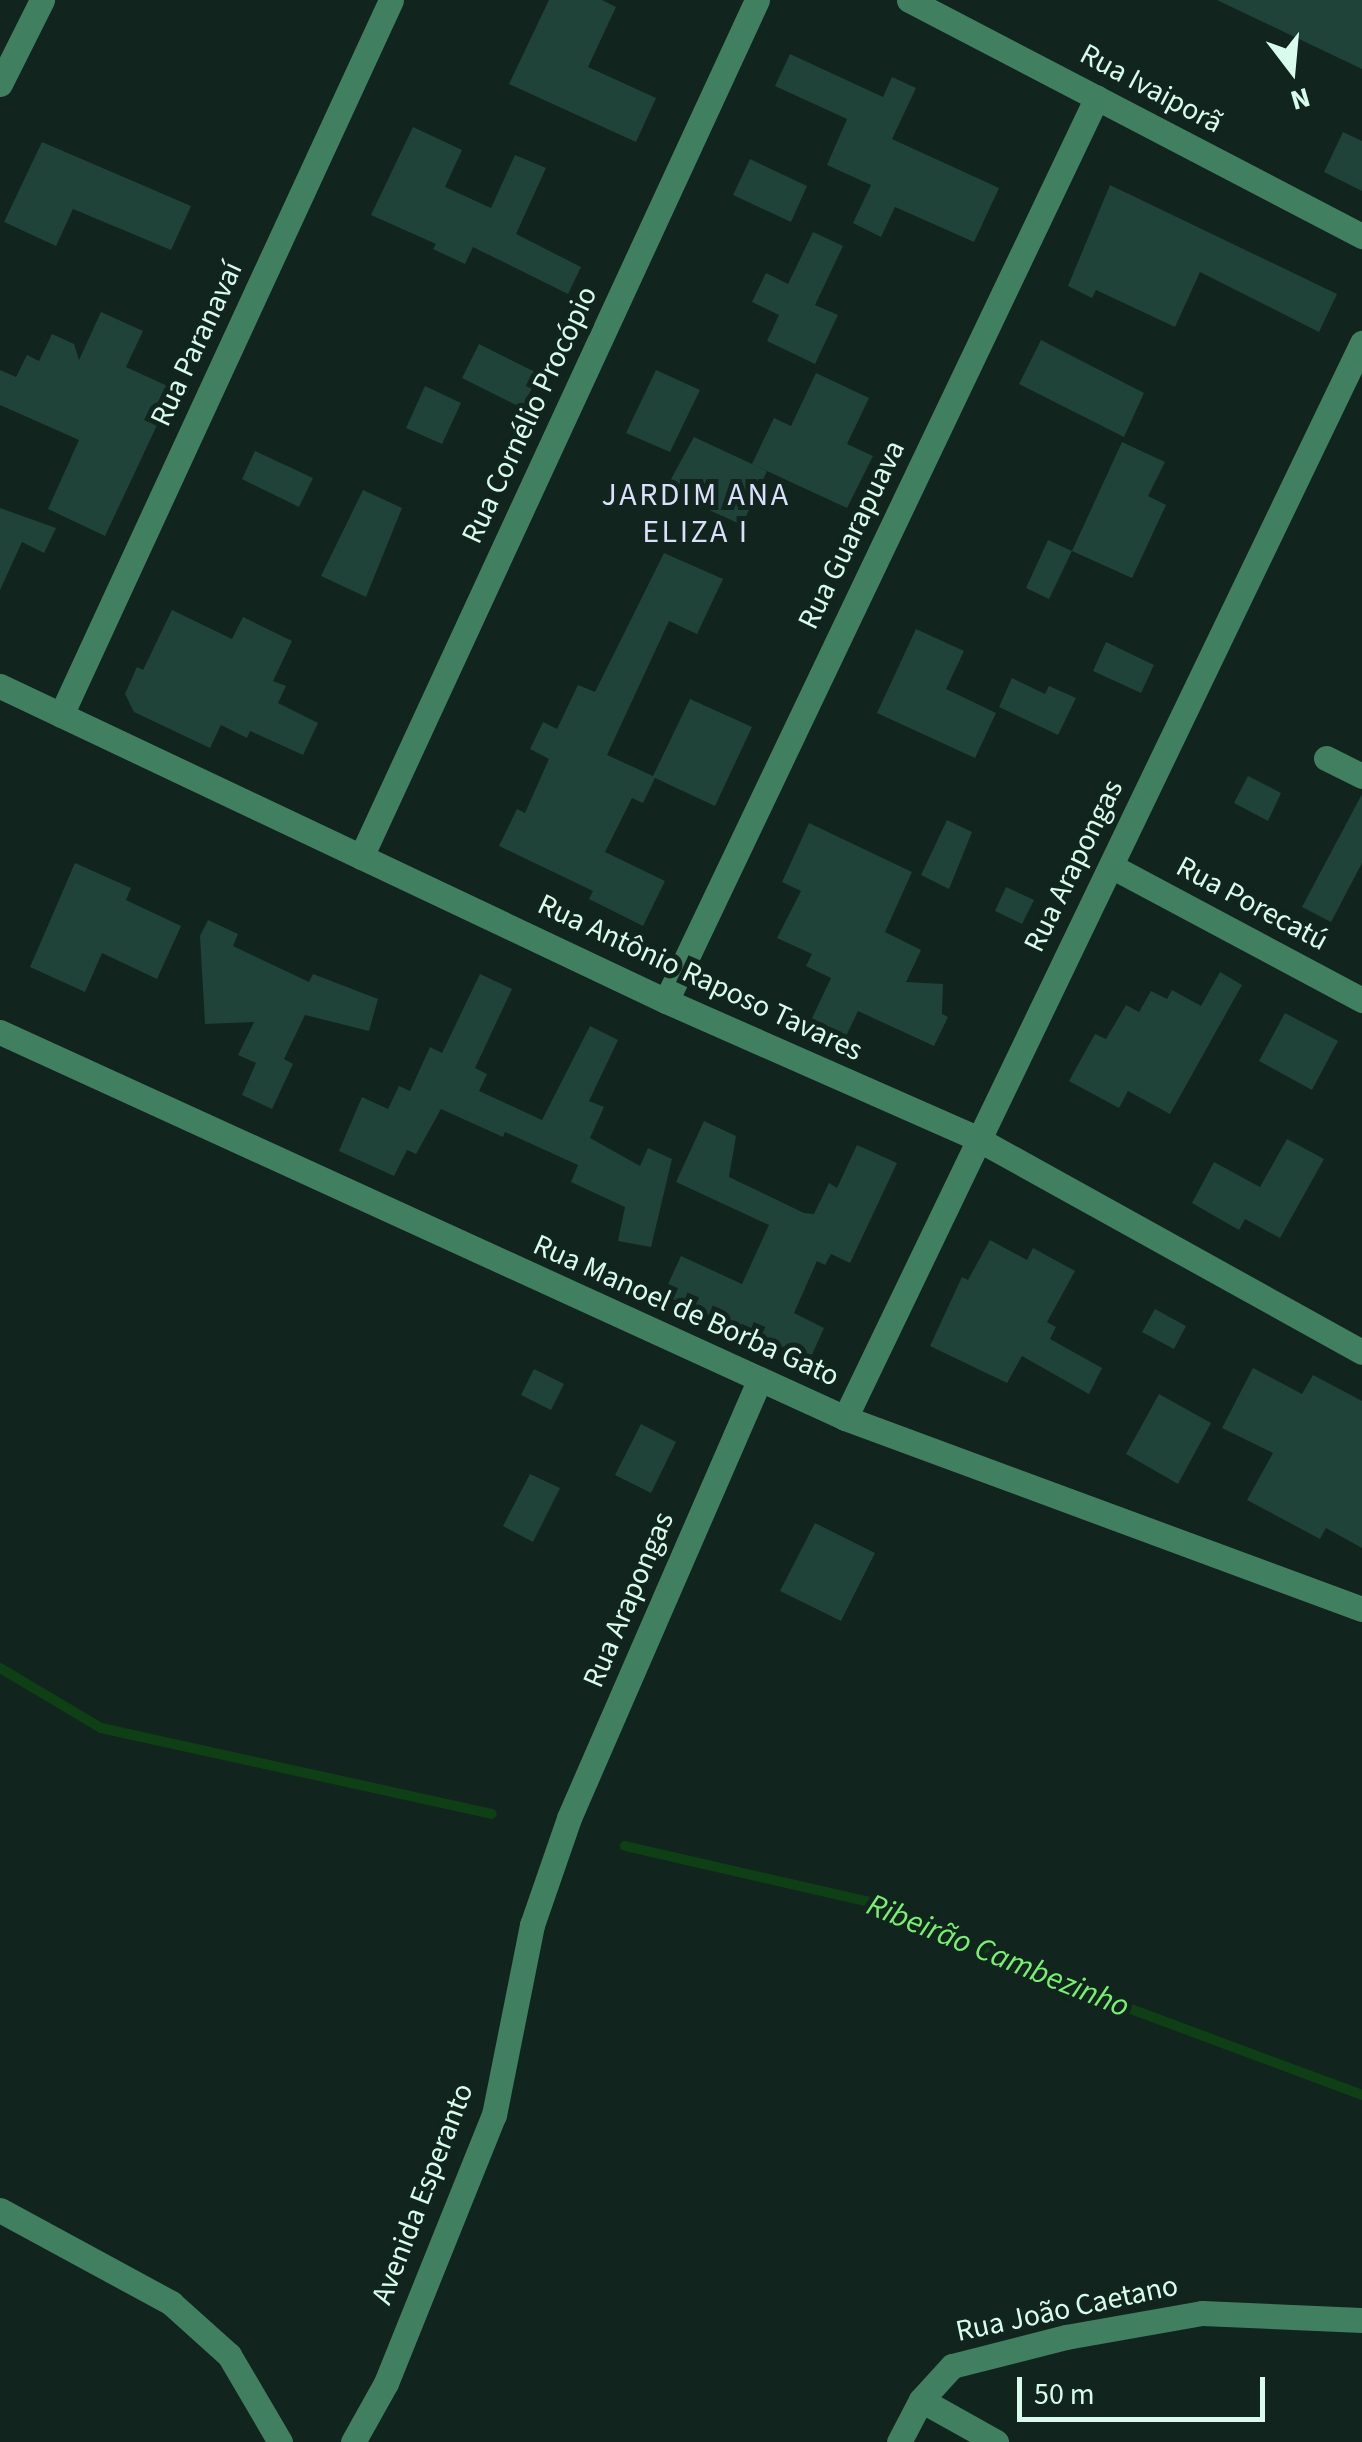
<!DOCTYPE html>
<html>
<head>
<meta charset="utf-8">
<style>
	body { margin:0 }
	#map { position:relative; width:1362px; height:2442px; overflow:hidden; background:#11241d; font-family:"Source Sans 3",sans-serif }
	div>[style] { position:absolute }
	.stream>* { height:10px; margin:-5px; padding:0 5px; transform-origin:5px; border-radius:5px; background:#0f3f15 }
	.building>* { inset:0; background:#1f4338 }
	.minor>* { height:25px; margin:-12.5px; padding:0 12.5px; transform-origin:12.5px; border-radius:12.5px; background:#417f61 }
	span { translate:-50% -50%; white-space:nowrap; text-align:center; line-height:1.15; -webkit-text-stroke:10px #11241d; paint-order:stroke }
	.street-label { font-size:30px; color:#d8fbed }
	.neighbourhood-label { font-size:32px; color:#dadffb; letter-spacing:2.5px }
	.water-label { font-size:32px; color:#78f170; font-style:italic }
	.north { position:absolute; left:1242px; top:20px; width:100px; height:100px; -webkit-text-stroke:8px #11241d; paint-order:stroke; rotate:164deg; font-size:28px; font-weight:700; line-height:40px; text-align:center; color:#d8fbed }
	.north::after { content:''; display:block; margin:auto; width:35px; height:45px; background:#d8fbed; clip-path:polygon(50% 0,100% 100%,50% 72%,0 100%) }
	.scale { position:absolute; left:1017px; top:2377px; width:248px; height:45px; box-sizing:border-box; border:5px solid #d8fbed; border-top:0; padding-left:12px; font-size:30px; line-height:35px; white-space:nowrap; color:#d8fbed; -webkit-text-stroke:8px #11241d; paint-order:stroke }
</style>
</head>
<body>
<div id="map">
	<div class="stream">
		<div style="left:0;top:1668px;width:117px;rotate:30.7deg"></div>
		<div style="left:101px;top:1728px;width:400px;rotate:12.4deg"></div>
		<div style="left:625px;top:1846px;width:264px;rotate:12.9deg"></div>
		<div style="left:882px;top:1905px;width:149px;rotate:24.5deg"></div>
		<div style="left:1018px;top:1967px;width:367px;rotate:20.4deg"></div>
	</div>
	<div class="building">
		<div style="clip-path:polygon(549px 0,602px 0,616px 7px,588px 67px,656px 98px,636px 142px,509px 84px)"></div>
		<div style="clip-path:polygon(1217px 0,1362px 0,1362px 69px)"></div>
		<div style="clip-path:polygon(790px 54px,883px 97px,892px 77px,916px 88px,892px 139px,999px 188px,974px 242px,895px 207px,881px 237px,853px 223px,871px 185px,827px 165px,847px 119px,775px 86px)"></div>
		<div style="clip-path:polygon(413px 127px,462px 150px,445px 187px,491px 208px,515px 155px,546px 168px,516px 234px,581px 267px,568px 294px,473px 247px,465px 264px,433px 249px,436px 244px,371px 215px)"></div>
		<div style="clip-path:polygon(1343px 132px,1362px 141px,1362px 191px,1324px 172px)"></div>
		<div style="clip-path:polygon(42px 142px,191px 206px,171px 250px,73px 209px,56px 246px,4px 222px)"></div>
		<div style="clip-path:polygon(750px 159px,807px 186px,791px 222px,733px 195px)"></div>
		<div style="clip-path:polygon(1110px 185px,1337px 294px,1319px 332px,1200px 272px,1175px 327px,1096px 290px,1092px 298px,1068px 286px)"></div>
		<div style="clip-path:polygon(813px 232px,843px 246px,815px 305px,838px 315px,815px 364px,767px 341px,779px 315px,752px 302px,766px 273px,788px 284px)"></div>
		<div style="clip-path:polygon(101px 312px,143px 331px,126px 367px,174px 389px,105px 536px,48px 509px,79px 440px,0 405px,0 370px,16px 377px,27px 355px,39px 361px,52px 334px,74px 344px,79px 360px)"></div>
		<div style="clip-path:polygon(1041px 340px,1144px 393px,1124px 437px,1019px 384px)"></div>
		<div style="clip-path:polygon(479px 344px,539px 374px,522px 408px,462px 378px)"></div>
		<div style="clip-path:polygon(656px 370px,700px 390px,670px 452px,626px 433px)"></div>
		<div style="clip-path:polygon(816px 373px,869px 398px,847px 444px,873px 456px,847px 508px,752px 464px,774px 418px,791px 426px)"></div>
		<div style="clip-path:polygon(425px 386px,461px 403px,442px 444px,406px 428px)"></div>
		<div style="clip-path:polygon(694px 437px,767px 471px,742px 525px,665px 490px)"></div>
		<div style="clip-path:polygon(1122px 442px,1165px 462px,1148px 496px,1166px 505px,1132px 578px,1072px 551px)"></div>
		<div style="clip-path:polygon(255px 451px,313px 478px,299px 507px,242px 479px)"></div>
		<div style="clip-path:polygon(363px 490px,402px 508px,366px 597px,321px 576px)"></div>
		<div style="clip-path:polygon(0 508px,56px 528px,44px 553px,22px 542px,0 590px)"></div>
		<div style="clip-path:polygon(1048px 540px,1072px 551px,1049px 599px,1026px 588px)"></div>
		<div style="clip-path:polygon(664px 553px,723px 579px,697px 634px,669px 621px,607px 755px,653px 776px,690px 699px,752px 727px,715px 806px,655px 778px,643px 803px,632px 798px,605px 852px,665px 881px,643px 926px,589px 899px,593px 891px,499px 846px,517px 809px,525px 813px,549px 759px,530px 749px,543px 722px,557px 729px,578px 685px,595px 692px)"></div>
		<div style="clip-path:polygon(172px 610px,232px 639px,243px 617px,292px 641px,273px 681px,286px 686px,278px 703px,318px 723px,303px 755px,250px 731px,247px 738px,221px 725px,210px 748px,134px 712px,125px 694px,137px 667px,143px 670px)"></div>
		<div style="clip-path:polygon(916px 629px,964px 651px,946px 689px,996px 713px,975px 758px,877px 713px)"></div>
		<div style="clip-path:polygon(1106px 642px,1154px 665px,1141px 693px,1093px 671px)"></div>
		<div style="clip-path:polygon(1012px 678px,1045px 694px,1049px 686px,1076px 698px,1058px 735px,999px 707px)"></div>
		<div style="clip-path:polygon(1248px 776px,1281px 793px,1268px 821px,1234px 803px)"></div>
		<div style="clip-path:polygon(1362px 794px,1362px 863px,1331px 922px,1302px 907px)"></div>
		<div style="clip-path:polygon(947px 820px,972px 832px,949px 889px,921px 875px)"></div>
		<div style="clip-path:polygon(809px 823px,912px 872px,885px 932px,921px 950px,906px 982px,943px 984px,942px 1014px,948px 1017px,934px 1046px,858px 1011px,840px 1049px,805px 1033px,831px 978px,806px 966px,812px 954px,777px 938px,801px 891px,782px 882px)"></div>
		<div style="clip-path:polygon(75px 863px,131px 888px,126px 900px,181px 926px,157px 979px,102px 953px,85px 992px,30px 967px)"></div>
		<div style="clip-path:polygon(1006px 887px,1034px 900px,1022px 924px,995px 911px)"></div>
		<div style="clip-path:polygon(208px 920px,238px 934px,233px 946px,309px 982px,313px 974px,378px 999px,369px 1031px,305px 1015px,284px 1059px,293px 1064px,272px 1109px,242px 1095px,256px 1063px,238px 1055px,254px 1022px,205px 1024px,200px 936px)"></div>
		<div style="clip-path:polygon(1220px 972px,1242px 985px,1170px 1114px,1128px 1091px,1119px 1108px,1069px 1081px,1095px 1034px,1106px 1039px,1126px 1005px,1139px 1012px,1151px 991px,1167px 999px,1172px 990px,1201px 1006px)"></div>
		<div style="clip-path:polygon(480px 974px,512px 989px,475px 1068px,487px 1074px,479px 1091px,542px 1120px,590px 1026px,618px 1040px,589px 1101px,604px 1107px,590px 1138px,640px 1166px,648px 1148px,672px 1159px,651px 1247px,618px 1241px,625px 1207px,571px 1182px,578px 1165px,505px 1132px,503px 1137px,441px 1109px,416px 1154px,407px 1150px,394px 1176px,339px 1151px,362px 1097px,388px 1109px,399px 1086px,410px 1091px,430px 1047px,442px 1053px)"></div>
		<div style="clip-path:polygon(1285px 1013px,1338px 1041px,1312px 1090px,1259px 1061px)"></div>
		<div style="clip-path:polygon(704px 1121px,736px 1136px,729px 1177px,804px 1213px,814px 1214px,829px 1183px,837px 1188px,857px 1145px,897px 1163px,850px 1263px,831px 1254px,825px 1265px,817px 1261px,794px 1313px,824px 1328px,810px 1359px,663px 1295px,681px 1256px,742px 1284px,769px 1225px,676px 1182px)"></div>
		<div style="clip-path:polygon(1287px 1139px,1324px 1159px,1280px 1238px,1245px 1219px,1239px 1230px,1192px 1203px,1214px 1162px,1260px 1187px)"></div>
		<div style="clip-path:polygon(990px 1240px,1027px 1260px,1033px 1248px,1075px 1271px,1047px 1322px,1056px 1327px,1050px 1339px,1102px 1368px,1089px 1394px,1022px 1356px,1007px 1383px,930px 1346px,962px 1277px,968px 1280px)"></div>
		<div style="clip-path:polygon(1155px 1309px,1186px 1326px,1174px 1349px,1142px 1332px)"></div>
		<div style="clip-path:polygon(1253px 1368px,1302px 1394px,1313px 1375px,1362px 1401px,1362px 1548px,1326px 1528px,1320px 1539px,1247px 1500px,1273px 1453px,1222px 1428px)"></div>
		<div style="clip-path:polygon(534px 1369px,564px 1384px,551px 1410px,521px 1395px)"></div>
		<div style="clip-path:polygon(1159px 1394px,1211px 1423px,1178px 1484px,1126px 1454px)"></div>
		<div style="clip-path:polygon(641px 1424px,676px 1442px,651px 1493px,615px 1475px)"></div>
		<div style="clip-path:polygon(530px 1474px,560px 1488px,533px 1542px,503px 1526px)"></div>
		<div style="clip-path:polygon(815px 1523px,875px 1553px,841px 1621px,780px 1591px)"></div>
	</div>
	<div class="minor">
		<div style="left:909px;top:0;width:511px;rotate:27.52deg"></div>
		<div style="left:0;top:84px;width:94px;rotate:-63.4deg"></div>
		<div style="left:0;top:686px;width:737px;rotate:25.31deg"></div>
		<div style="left:666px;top:1001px;width:339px;rotate:23.8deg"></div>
		<div style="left:976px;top:1138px;width:441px;rotate:29deg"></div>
		<div style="left:61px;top:715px;width:787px;rotate:-65.22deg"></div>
		<div style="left:1326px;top:758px;width:40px;rotate:26.6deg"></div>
		<div style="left:361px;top:857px;width:944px;rotate:-65.2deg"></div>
		<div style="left:1111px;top:866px;width:285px;rotate:28.1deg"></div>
		<div style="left:666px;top:1001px;width:1001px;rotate:-64.51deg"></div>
		<div style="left:0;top:1032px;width:929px;rotate:24.55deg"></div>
		<div style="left:845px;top:1418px;width:551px;rotate:20.28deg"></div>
		<div style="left:845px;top:1418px;width:1193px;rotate:-64.32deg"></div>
		<div style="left:0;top:2210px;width:195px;rotate:28.5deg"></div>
		<div style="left:171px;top:2303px;width:78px;rotate:41.9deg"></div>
		<div style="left:229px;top:2355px;width:101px;rotate:59.6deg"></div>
		<div style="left:921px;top:2400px;width:86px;rotate:29.2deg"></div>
		<div style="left:353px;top:2442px;width:68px;rotate:-60.8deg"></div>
		<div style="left:386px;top:2383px;width:289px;rotate:-68.1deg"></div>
		<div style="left:494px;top:2115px;width:194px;rotate:-78.7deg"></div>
		<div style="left:532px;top:1925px;width:113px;rotate:-70.9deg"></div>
		<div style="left:569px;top:1818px;width:477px;rotate:-66.5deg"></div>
		<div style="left:899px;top:2442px;width:47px;rotate:-62.4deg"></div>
		<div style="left:921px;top:2400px;width:46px;rotate:-47.6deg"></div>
		<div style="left:952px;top:2366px;width:118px;rotate:-14.3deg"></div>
		<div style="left:1066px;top:2337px;width:138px;rotate:-10deg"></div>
		<div style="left:1202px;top:2313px;width:160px;rotate:2.5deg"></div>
	</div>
	<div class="street-label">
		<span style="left:1151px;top:89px;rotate:28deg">Rua Ivaiporã</span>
		<span style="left:197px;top:344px;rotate:-65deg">Rua Paranavaí</span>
		<span style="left:530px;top:415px;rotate:-65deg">Rua Cornélio Procópio</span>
		<span style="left:852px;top:535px;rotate:-64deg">Rua Guarapuava</span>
		<span style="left:1074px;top:866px;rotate:-64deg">Rua Arapongas</span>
		<span style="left:1252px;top:904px;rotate:28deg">Rua Porecatú</span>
		<span style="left:700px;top:978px;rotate:25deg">Rua Antônio Raposo Tavares</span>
		<span style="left:686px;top:1311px;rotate:24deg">Rua Manoel de Borba Gato</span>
		<span style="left:629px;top:1600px;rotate:-67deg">Rua Arapongas</span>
		<span style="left:423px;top:2194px;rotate:-69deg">Avenida Esperanto</span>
		<span style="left:1067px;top:2309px;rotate:-12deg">Rua João Caetano</span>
	</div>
	<div class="neighbourhood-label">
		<span style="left:696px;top:514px">JARDIM ANA<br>ELIZA I</span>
	</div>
	<div class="water-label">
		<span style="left:998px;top:1956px;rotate:22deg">Ribeirão Cambezinho</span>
	</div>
	<div class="north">N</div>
	<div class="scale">50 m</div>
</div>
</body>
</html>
